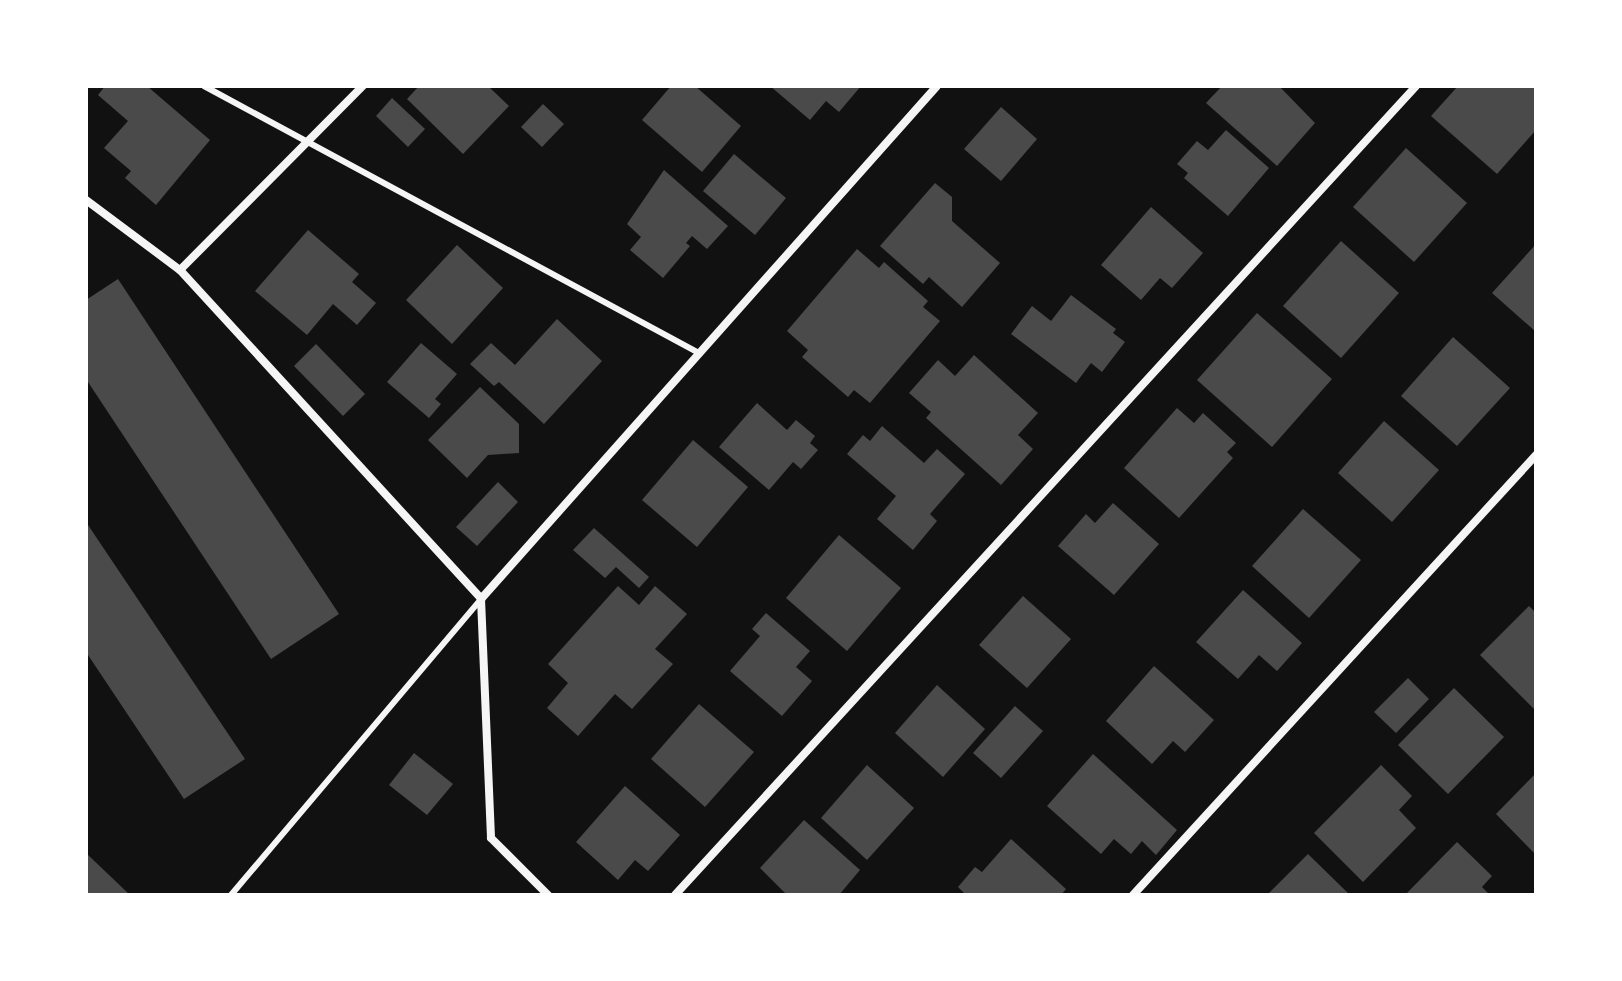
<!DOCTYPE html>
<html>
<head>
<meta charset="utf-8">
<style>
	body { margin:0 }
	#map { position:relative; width:1622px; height:981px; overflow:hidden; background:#111; font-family:"Alegreya Sans",sans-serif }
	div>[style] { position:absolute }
	.building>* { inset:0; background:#4a4a4a }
	.service>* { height:6px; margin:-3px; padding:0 3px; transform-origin:3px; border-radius:3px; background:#f5f5f5 }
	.minor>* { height:8px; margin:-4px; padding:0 4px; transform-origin:4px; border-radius:4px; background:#f5f5f5 }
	span { translate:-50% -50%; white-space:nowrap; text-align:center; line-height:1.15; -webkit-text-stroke:6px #fff; paint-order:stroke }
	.frame { position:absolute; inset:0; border:88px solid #fff; pointer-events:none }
</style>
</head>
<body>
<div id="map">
	<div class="building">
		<div style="clip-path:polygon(105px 86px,147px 86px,210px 140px,156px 205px,125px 178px,131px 171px,104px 148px,128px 121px,98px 95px)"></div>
		<div style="clip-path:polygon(419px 86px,488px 86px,509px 106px,463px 154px,407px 99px)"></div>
		<div style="clip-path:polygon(671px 86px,695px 86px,741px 126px,702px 172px,642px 120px)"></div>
		<div style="clip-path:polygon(770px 86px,861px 86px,839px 112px,826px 101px,810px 120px)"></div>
		<div style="clip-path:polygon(1222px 86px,1279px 86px,1315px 123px,1277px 166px,1206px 103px)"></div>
		<div style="clip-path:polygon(1458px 86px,1536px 86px,1536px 130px,1497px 174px,1431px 116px)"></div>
		<div style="clip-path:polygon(392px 98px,425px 129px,408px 147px,376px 116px)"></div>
		<div style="clip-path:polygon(543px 104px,564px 124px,542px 147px,521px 127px)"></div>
		<div style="clip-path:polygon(1001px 107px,1037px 139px,1001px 181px,964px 149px)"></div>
		<div style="clip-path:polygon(1226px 130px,1269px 168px,1228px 216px,1184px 178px,1188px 173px,1177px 164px,1197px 141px,1208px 150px)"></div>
		<div style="clip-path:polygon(1406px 148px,1467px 203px,1414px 262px,1353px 207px)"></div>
		<div style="clip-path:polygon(734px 154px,786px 198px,755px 235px,703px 191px)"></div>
		<div style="clip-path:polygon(664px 170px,728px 226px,707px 249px,692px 236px,686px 243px,690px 246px,663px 278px,630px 250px,641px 237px,627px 224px)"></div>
		<div style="clip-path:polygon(935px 183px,952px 197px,952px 221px,1000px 263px,962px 307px,929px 277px,923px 284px,880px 246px)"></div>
		<div style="clip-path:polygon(1151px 207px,1203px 253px,1172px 288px,1160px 278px,1141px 300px,1101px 265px)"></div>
		<div style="clip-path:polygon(308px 230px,359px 274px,352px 282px,376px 303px,357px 325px,333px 304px,307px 335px,255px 291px)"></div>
		<div style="clip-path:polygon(1341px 241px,1399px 293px,1341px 358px,1283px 306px)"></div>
		<div style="clip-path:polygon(1536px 244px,1536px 332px,1492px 293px)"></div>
		<div style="clip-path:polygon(457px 245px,503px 288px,452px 344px,406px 300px)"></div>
		<div style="clip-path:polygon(857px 249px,879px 268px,884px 262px,928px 301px,923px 307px,940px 321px,870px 403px,854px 390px,848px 397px,802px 357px,808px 350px,787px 331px)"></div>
		<div style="clip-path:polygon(118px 279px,339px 614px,271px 659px,86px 379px,86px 300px)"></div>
		<div style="clip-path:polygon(1071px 295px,1116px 329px,1113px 333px,1125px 342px,1102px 372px,1091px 363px,1076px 383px,1011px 334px,1032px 306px,1051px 321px)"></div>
		<div style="clip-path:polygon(1257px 313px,1332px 379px,1272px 447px,1197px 380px)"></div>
		<div style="clip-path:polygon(557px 319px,602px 361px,544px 424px,499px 382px,494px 386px,470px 364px,491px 343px,515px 365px)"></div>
		<div style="clip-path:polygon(1453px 337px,1510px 388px,1457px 446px,1401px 396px)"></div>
		<div style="clip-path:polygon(421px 343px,457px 374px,435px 399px,441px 404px,429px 418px,387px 382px)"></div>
		<div style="clip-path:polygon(316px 344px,365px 394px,343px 416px,294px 366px)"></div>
		<div style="clip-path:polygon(974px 355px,1038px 413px,1018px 435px,1033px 449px,1001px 485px,926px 418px,931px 412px,909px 393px,938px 360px,955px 376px)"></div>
		<div style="clip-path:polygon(480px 387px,519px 424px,519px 453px,488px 455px,467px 478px,428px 440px)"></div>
		<div style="clip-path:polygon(757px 403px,787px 430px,796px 420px,815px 436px,810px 443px,818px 450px,801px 469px,793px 462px,769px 490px,719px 447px)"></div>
		<div style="clip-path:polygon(1177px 408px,1194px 423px,1203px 413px,1236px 443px,1227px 452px,1233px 458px,1179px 518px,1124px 468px)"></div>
		<div style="clip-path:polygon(1384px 421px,1439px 470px,1392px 522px,1338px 473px)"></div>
		<div style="clip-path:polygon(882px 426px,924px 463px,937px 449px,965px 474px,930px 514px,937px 521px,913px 550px,877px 519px,896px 496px,847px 454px,863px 435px,870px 441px)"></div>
		<div style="clip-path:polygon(693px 440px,748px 487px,697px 547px,642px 500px)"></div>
		<div style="clip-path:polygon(498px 482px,518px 502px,477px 546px,456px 527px)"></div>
		<div style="clip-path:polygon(1113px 503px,1159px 544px,1114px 595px,1058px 546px,1086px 514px,1095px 523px)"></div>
		<div style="clip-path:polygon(1303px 509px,1361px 560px,1309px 618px,1252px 566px)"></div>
		<div style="clip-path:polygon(86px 522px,245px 759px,184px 799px,86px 652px)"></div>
		<div style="clip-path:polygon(594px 528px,649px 577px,639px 588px,616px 567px,605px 578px,573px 550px)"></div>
		<div style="clip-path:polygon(839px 535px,901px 588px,847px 651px,786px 598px)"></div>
		<div style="clip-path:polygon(618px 586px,639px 605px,655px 586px,687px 614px,655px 649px,673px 664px,632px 709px,615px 694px,578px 736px,547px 708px,568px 683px,548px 664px)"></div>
		<div style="clip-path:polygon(1243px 590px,1302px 643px,1277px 671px,1259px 655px,1238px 679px,1196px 642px)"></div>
		<div style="clip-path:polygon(1023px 596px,1071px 639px,1027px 688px,979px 645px)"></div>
		<div style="clip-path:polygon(1529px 606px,1536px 613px,1536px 711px,1480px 655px)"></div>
		<div style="clip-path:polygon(766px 613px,810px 651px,796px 667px,812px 681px,782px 716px,730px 671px,760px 636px,752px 629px)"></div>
		<div style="clip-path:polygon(1154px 666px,1214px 720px,1185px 752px,1173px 741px,1152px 764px,1106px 721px)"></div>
		<div style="clip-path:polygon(1408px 678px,1429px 699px,1396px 733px,1374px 712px)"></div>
		<div style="clip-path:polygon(937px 685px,985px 729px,943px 777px,895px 733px)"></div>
		<div style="clip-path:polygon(1454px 688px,1504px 737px,1448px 794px,1398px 745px)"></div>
		<div style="clip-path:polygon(699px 704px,754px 752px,705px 807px,651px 759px)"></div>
		<div style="clip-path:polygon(1015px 706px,1043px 731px,1001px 778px,973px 753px)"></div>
		<div style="clip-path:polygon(414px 753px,453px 784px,427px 815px,389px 785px)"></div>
		<div style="clip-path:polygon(1093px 754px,1177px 830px,1156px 855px,1142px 841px,1131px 854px,1114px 839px,1101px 854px,1047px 806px)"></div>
		<div style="clip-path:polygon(867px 765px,914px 808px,867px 860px,821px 818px)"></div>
		<div style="clip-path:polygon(1381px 765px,1412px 796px,1399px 810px,1416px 828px,1363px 882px,1314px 833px)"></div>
		<div style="clip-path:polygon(1536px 773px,1536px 851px,1534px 853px,1496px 814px)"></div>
		<div style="clip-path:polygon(625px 786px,680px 835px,648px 871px,635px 860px,618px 880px,576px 842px)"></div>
		<div style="clip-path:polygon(804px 820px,860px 870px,839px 895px,787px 895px,760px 868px)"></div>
		<div style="clip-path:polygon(1011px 839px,1066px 889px,1061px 895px,966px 895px,958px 887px,975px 867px,982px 872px)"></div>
		<div style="clip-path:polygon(1457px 842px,1492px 876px,1482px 887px,1490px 895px,1405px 895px)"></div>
		<div style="clip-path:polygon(86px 853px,130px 895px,86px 895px)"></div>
		<div style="clip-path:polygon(1308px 854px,1350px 895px,1267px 895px)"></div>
	</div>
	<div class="service">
		<div style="left:204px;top:86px;width:560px;rotate:28.35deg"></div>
		<div style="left:231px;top:895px;width:387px;rotate:-49.8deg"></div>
	</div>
	<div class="minor">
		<div style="left:86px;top:200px;width:117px;rotate:36.7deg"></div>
		<div style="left:180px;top:270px;width:446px;rotate:47.5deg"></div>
		<div style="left:481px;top:599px;width:239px;rotate:87.6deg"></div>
		<div style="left:491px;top:838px;width:81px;rotate:45deg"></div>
		<div style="left:180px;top:270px;width:260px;rotate:-45.2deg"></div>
		<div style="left:481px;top:599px;width:686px;rotate:-48.37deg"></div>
		<div style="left:675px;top:895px;width:1097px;rotate:-47.51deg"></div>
		<div style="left:1133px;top:895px;width:597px;rotate:-47.51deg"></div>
	</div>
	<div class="frame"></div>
</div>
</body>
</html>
